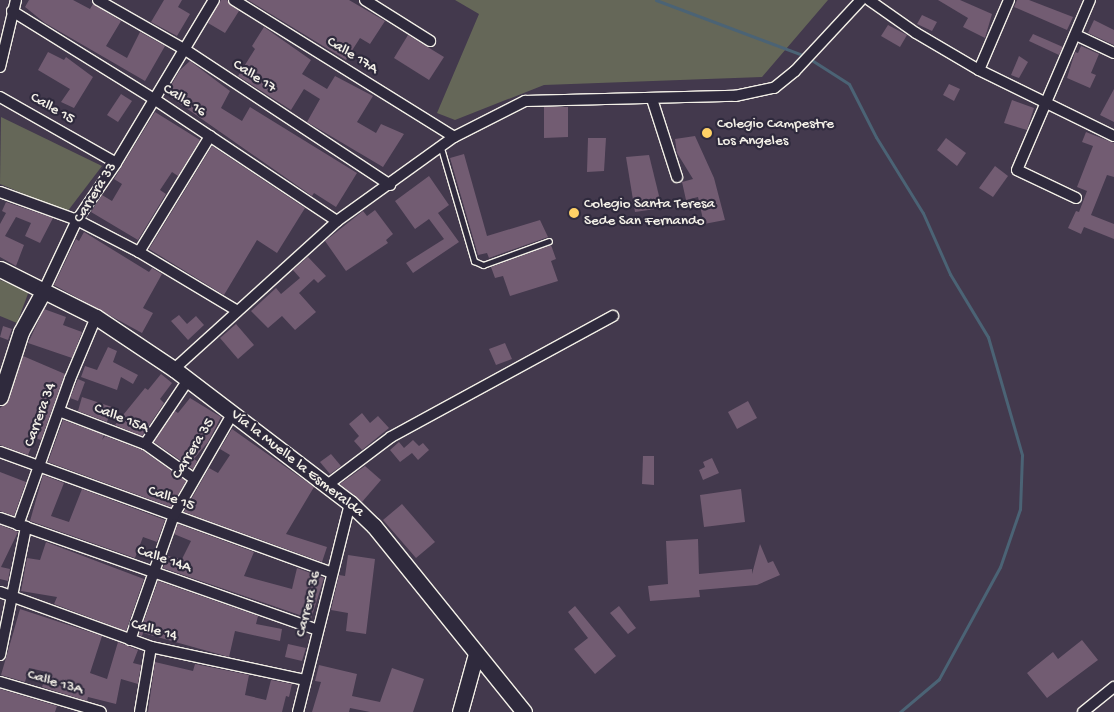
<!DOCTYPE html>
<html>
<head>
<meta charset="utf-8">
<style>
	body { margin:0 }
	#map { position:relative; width:1114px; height:712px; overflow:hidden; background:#43394d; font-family:"Gochi Hand",sans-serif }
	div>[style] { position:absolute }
	.green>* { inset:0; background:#656758 }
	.stream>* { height:3px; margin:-1.5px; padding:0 1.5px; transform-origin:1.5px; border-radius:1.5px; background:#4b6375 }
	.building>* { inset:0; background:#725c72 }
	.roads { filter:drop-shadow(1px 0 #f4f1e8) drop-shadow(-1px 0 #f4f1e8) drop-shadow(0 1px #f4f1e8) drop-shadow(0 -1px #f4f1e8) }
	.lane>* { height:5px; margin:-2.5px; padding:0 2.5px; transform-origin:2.5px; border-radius:2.5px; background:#2f2a3d }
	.street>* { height:10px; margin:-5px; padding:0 5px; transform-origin:5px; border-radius:5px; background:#2f2a3d }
	.secondary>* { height:15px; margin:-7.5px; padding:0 7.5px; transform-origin:7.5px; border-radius:7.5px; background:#2f2a3d }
	.dots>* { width:14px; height:14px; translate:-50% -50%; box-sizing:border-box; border:2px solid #2f2a3d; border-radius:50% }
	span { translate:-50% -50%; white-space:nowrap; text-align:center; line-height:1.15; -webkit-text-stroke:4.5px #2f2a3d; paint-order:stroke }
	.street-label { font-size:15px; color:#f4f1e8 }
	.poi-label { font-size:15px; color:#f4f1e8 }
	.left { translate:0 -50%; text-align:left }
</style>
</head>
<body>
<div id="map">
	<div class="green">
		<div style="clip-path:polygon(455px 0,828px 0,762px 77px,544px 85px,455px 120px,437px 113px,479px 14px)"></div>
		<div style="clip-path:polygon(1px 117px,102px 166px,67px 212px,0 184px)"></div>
		<div style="clip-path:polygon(0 280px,29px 291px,17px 323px,0 316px)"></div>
	</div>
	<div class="stream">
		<div style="left:656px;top:0;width:159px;rotate:20.6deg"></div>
		<div style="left:810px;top:59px;width:46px;rotate:32.7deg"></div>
		<div style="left:849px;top:84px;width:59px;rotate:63deg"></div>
		<div style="left:876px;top:137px;width:89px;rotate:58.3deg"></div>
		<div style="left:923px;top:213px;width:67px;rotate:66.1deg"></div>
		<div style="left:950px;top:274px;width:74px;rotate:58.9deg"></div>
		<div style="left:988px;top:337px;width:123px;rotate:73.9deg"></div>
		<div style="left:1022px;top:455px;width:54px;rotate:92.1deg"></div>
		<div style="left:1020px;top:509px;width:61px;rotate:109deg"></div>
		<div style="left:1000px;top:567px;width:128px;rotate:118.6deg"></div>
		<div style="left:939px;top:679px;width:51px;rotate:139.8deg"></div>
	</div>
	<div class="building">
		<div style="clip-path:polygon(29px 0,73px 0,90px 9px,93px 4px,121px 21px,106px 46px,127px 58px,140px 32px,165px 46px,145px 81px,45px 23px,25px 7px)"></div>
		<div style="clip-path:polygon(164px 0,182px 0,178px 7px,190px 14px,177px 36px,151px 22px)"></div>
		<div style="clip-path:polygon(221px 0,227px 0,239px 11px,225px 33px,208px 23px)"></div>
		<div style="clip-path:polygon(248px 0,349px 0,385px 21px,370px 44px,360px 38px,346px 60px)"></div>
		<div style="clip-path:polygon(938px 0,960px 0,992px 14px,985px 38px,963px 27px,968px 18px)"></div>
		<div style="clip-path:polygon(1017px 0,1029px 0,1073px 17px,1067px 30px,1014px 7px)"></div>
		<div style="clip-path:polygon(922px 15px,937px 22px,932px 31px,917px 24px)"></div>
		<div style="clip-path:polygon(1094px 20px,1114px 30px,1114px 45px,1088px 33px)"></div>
		<div style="clip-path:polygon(888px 25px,907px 35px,900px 47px,881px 36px)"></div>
		<div style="clip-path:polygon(264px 27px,311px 60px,302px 74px,327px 89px,335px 76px,373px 96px,357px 122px,376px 133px,381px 124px,404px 134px,383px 167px,307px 122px,320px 99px,304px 89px,291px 110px,238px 76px,255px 49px,252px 46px)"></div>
		<div style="clip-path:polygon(1033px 34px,1063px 47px,1059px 55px,1029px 41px)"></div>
		<div style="clip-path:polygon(408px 35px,444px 57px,429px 80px,394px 58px)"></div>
		<div style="clip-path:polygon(1081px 46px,1099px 54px,1091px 73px,1096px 75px,1090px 88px,1067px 78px,1075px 52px,1078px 53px)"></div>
		<div style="clip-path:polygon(48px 52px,64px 60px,66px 57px,93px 77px,74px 108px,61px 102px,70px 89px,38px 70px)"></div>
		<div style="clip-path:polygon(1019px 56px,1028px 62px,1019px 78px,1011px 75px)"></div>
		<div style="clip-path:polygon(190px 61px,230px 91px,221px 108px,242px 121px,250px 107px,357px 173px,336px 207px,314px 193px,312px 196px,166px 94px,180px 70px)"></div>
		<div style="clip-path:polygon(949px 84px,960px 89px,954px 101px,943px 95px)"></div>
		<div style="clip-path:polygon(1114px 89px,1114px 122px,1100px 115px)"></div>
		<div style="clip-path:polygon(121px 94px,132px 101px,118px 122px,107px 115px)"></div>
		<div style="clip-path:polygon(1012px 100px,1034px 108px,1027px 130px,1004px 123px)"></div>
		<div style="clip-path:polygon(544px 107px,568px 107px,568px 137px,544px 138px)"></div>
		<div style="clip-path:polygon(155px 112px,200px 140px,178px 176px,172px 172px,160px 190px,166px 194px,138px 240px,91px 212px,102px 195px,112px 201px,122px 184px,114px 179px)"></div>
		<div style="clip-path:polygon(1086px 132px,1114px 143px,1114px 177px,1107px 175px,1091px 215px,1114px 224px,1114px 239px,1084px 227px,1081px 234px,1068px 228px,1076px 211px,1079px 212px,1087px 191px,1077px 187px,1093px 146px,1082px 142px)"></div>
		<div style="clip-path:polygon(695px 136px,714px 178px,725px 220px,704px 224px,698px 197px,686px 200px,682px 182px,693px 179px,677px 153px,675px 139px)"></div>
		<div style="clip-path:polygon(588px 138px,606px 138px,604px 171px,587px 172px)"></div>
		<div style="clip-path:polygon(946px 138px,966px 153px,957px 166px,937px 150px)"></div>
		<div style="clip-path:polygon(212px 146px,305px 208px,277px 253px,257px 240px,224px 295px,149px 249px)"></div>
		<div style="clip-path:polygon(464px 154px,487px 236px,540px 220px,548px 237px,489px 258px,487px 253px,478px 255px,450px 158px)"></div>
		<div style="clip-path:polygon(649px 155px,662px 208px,635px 212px,626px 157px)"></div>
		<div style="clip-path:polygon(995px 166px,1008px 176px,993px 197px,979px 188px)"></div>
		<div style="clip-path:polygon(429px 176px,449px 205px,438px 213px,459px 242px,413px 273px,406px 263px,444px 239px,429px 219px,415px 229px,395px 201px)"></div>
		<div style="clip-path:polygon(6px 202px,53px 218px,40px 243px,25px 236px,31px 223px,16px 217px,5px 236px,24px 245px,16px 266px,0 257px,0 224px,6px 213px,2px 211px)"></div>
		<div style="clip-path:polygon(375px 210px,393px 234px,386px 240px,388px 243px,346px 271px,325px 241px,363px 211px,367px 216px)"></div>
		<div style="clip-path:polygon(84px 232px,149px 272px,152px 268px,162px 274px,143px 308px,153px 313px,142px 333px,54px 285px,76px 239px,79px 241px)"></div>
		<div style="clip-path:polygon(551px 245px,556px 259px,551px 261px,558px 281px,510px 296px,503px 276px,495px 278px,491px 267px)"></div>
		<div style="clip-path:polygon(308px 257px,326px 276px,318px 283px,314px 279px,299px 293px,316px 312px,295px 330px,282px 316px,268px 328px,251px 311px,276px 288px,281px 294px,300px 278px,293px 270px)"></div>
		<div style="clip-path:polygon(44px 309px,66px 317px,63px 325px,82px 332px,72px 358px,28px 343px)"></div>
		<div style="clip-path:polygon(179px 315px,187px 324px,196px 316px,204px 325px,188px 340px,171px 321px)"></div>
		<div style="clip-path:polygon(236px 324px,254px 345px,238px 359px,220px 338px)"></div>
		<div style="clip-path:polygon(3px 326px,12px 329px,8px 340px,0 337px)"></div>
		<div style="clip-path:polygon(505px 343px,512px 359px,496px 365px,489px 349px)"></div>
		<div style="clip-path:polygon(108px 347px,117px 351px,113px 362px,138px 375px,133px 384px,121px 377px,117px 390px,81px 377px,85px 366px,97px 370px)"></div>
		<div style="clip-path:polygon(23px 356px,65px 374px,41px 440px,35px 438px,28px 455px,0 445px,0 408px,9px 400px)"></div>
		<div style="clip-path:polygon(161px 374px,172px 383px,160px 399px,164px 403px,142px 436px,115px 425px,145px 388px,148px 390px)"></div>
		<div style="clip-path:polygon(78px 379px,85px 382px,78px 401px,70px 398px)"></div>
		<div style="clip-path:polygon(82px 397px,112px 407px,107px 422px,78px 411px)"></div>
		<div style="clip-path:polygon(190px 398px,221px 417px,208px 442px,194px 459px,197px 461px,193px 469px,154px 442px,175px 411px,178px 413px)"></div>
		<div style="clip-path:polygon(748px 401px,757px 418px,737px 429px,728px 412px)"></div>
		<div style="clip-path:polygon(362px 413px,370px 423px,378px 416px,389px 428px,362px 450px,354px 441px,359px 436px,349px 424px)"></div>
		<div style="clip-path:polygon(63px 420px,104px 435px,102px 440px,105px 436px,142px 450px,186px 481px,171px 507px,48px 462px)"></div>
		<div style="clip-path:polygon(232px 429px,314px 487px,286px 534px,327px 547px,322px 562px,184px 512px,209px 468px,218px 473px,230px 455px,220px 449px)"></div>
		<div style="clip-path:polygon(413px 440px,419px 446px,423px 443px,429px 450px,418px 460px,412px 453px,400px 462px,390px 450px,399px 442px,404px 448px)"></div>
		<div style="clip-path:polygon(331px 454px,341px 466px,330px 474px,320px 462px)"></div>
		<div style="clip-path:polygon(643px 456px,654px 456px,654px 485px,642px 484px)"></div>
		<div style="clip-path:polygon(712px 458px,719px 473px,703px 480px,699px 470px,705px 467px,703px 462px)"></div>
		<div style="clip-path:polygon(365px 466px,381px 480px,362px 502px,340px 484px)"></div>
		<div style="clip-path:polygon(0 472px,26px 482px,14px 516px,0 511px)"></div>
		<div style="clip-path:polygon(43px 475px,64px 483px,51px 516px,69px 522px,82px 489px,165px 520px,157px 542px,143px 537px,135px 558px,30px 521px)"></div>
		<div style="clip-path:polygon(741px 489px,745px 522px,704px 527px,700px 495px)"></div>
		<div style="clip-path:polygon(402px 504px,435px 542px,416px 558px,383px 520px)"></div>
		<div style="clip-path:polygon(178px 524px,254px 552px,244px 576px,292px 589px,297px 568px,324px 578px,311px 619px,163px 568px,167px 556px,182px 559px,191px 541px,174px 534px)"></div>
		<div style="clip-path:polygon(0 525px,18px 532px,1px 567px,10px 569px,8px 581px,0 579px)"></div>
		<div style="clip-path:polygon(698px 539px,699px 574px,752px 569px,752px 574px,760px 544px,768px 563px,773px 561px,780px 575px,757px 585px,699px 590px,700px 597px,650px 601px,648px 586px,668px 584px,666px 541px)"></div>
		<div style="clip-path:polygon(46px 542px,144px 579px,126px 631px,54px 604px,57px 597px,21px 591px,27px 558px,40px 560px)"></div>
		<div style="clip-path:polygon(348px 555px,375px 559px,366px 634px,346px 631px,348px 613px,331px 610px,339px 575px,345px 576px)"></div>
		<div style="clip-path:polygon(158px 581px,258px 616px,256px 624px,282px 629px,280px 641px,235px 631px,229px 657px,143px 633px,142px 636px,139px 635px)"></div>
		<div style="clip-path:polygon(575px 606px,616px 656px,595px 674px,574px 649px,588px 638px,568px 612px)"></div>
		<div style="clip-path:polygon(619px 606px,636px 628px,628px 634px,610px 613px)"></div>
		<div style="clip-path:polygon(20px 609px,102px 636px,90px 673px,107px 679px,118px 642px,138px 650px,133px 663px,141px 665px,138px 684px,121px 679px,116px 704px,88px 697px,87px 701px,42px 687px,47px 672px,29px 668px,25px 682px,1px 675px)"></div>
		<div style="clip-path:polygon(1082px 640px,1098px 660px,1047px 698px,1027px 673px,1053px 652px,1058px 659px)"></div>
		<div style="clip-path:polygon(288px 644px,306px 648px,302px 661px,285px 657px)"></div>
		<div style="clip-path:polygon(155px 662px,193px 671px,195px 664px,249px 675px,245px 695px,266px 700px,271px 680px,292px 684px,289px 697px,286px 696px,282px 712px,148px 712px)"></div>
		<div style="clip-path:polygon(319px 665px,357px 674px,352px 696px,380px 702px,392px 668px,424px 679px,413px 712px,370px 712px,350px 708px,349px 712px,312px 712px,321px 682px,315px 681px)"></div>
		<div style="clip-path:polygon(0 689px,57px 706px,55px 712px,0 712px)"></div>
	</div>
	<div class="roads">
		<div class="lane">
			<div style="left:441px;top:148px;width:118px;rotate:73.7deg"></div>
			<div style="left:474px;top:261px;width:10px;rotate:24deg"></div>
			<div style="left:483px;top:265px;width:70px;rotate:-20deg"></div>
		</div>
		<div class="street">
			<div style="left:98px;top:0;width:99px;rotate:29.7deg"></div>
			<div style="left:184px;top:49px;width:247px;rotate:33.4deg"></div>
			<div style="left:234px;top:0;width:259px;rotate:31.9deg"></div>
			<div style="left:365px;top:0;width:77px;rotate:32.2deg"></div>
			<div style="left:869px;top:0;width:57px;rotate:35.1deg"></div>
			<div style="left:916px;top:33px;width:73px;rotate:30.4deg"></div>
			<div style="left:979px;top:70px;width:150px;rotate:26.1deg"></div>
			<div style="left:12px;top:11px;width:167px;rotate:31.8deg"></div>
			<div style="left:154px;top:99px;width:220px;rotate:33.7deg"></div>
			<div style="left:1076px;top:35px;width:42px;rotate:25.3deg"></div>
			<div style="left:0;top:67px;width:69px;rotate:-76.6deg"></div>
			<div style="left:979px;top:70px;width:76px;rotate:-66.8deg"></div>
			<div style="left:0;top:97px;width:133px;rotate:29.6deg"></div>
			<div style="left:652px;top:99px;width:82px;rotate:72.2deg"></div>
			<div style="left:0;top:192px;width:82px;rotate:20deg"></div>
			<div style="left:77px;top:220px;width:70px;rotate:27.3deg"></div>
			<div style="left:139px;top:252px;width:113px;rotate:30.9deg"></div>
			<div style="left:1076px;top:198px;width:65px;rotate:-154.6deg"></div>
			<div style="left:1017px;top:170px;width:185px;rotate:-66.8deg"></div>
			<div style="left:139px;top:252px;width:136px;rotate:-58.5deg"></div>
			<div style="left:44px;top:290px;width:77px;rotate:-64.8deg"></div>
			<div style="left:77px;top:220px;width:69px;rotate:-55.6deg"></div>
			<div style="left:116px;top:163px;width:190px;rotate:-59deg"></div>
			<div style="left:174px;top:369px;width:220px;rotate:-42.2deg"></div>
			<div style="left:337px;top:221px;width:144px;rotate:-35.7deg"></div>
			<div style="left:454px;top:137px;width:80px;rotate:-26.9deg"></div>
			<div style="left:525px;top:101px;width:210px;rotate:-1.4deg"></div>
			<div style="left:735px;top:96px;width:40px;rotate:-12deg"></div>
			<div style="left:774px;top:88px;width:27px;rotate:-39deg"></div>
			<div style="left:795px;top:71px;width:97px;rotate:-47.1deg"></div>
			<div style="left:59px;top:411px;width:92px;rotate:21deg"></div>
			<div style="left:145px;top:444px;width:59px;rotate:35.3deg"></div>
			<div style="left:145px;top:444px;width:77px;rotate:-56.1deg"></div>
			<div style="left:0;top:452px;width:353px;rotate:20deg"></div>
			<div style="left:326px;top:486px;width:81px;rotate:-37deg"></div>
			<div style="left:391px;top:437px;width:253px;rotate:-28.6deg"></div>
			<div style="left:0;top:518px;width:337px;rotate:19.4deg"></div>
			<div style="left:18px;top:525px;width:155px;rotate:-70.4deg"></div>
			<div style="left:70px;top:379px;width:67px;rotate:-67.2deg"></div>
			<div style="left:0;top:592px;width:161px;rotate:20deg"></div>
			<div style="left:151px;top:647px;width:157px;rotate:12.1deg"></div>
			<div style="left:130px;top:640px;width:133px;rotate:-70.6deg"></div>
			<div style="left:174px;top:515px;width:118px;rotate:-60deg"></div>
			<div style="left:0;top:655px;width:131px;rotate:-78.5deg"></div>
			<div style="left:0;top:682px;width:105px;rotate:16.5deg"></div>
			<div style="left:140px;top:712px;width:66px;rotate:-80.4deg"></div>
			<div style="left:298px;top:712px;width:215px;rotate:-76deg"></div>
			<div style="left:1083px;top:712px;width:40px;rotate:-39deg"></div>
		</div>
		<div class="secondary">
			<div style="left:0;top:269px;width:107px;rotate:26.6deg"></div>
			<div style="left:96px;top:317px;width:94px;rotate:33.7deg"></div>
			<div style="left:174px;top:369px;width:221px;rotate:37.3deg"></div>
			<div style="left:350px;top:503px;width:33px;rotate:44deg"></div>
			<div style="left:374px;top:526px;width:239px;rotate:51.1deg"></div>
			<div style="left:0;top:397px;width:68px;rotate:-72.1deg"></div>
			<div style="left:21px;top:332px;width:48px;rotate:-61.3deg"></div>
			<div style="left:460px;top:712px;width:60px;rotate:-74.6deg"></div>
		</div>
	</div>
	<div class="dots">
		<div style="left:707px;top:133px;background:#ffd166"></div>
		<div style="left:574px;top:213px;background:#ffd166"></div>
	</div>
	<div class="street-label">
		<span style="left:352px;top:56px;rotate:32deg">Calle 17A</span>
		<span style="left:254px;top:77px;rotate:33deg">Calle 17</span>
		<span style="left:184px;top:101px;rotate:33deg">Calle 16</span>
		<span style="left:52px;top:109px;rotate:30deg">Calle 15</span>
		<span style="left:96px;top:193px;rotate:-58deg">Carrera 33</span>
		<span style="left:41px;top:415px;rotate:-70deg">Carrera 34</span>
		<span style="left:121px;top:419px;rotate:22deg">Calle 15A</span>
		<span style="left:194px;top:449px;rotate:-59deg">Carrera 35</span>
		<span style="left:297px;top:464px;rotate:38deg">Vía la Muelle la Esmeralda</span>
		<span style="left:171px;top:499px;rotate:20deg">Calle 15</span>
		<span style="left:164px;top:560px;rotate:19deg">Calle 14A</span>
		<span style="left:309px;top:604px;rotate:-76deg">Carrera 36</span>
		<span style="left:154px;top:631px;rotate:16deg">Calle 14</span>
		<span style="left:55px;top:683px;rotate:17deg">Calle 13A</span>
	</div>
	<div class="poi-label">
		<span class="left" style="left:717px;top:133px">Colegio Campestre<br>Los Angeles</span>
		<span class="left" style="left:584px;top:213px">Colegio Santa Teresa<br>Sede San Fernando</span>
	</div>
</div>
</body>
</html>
